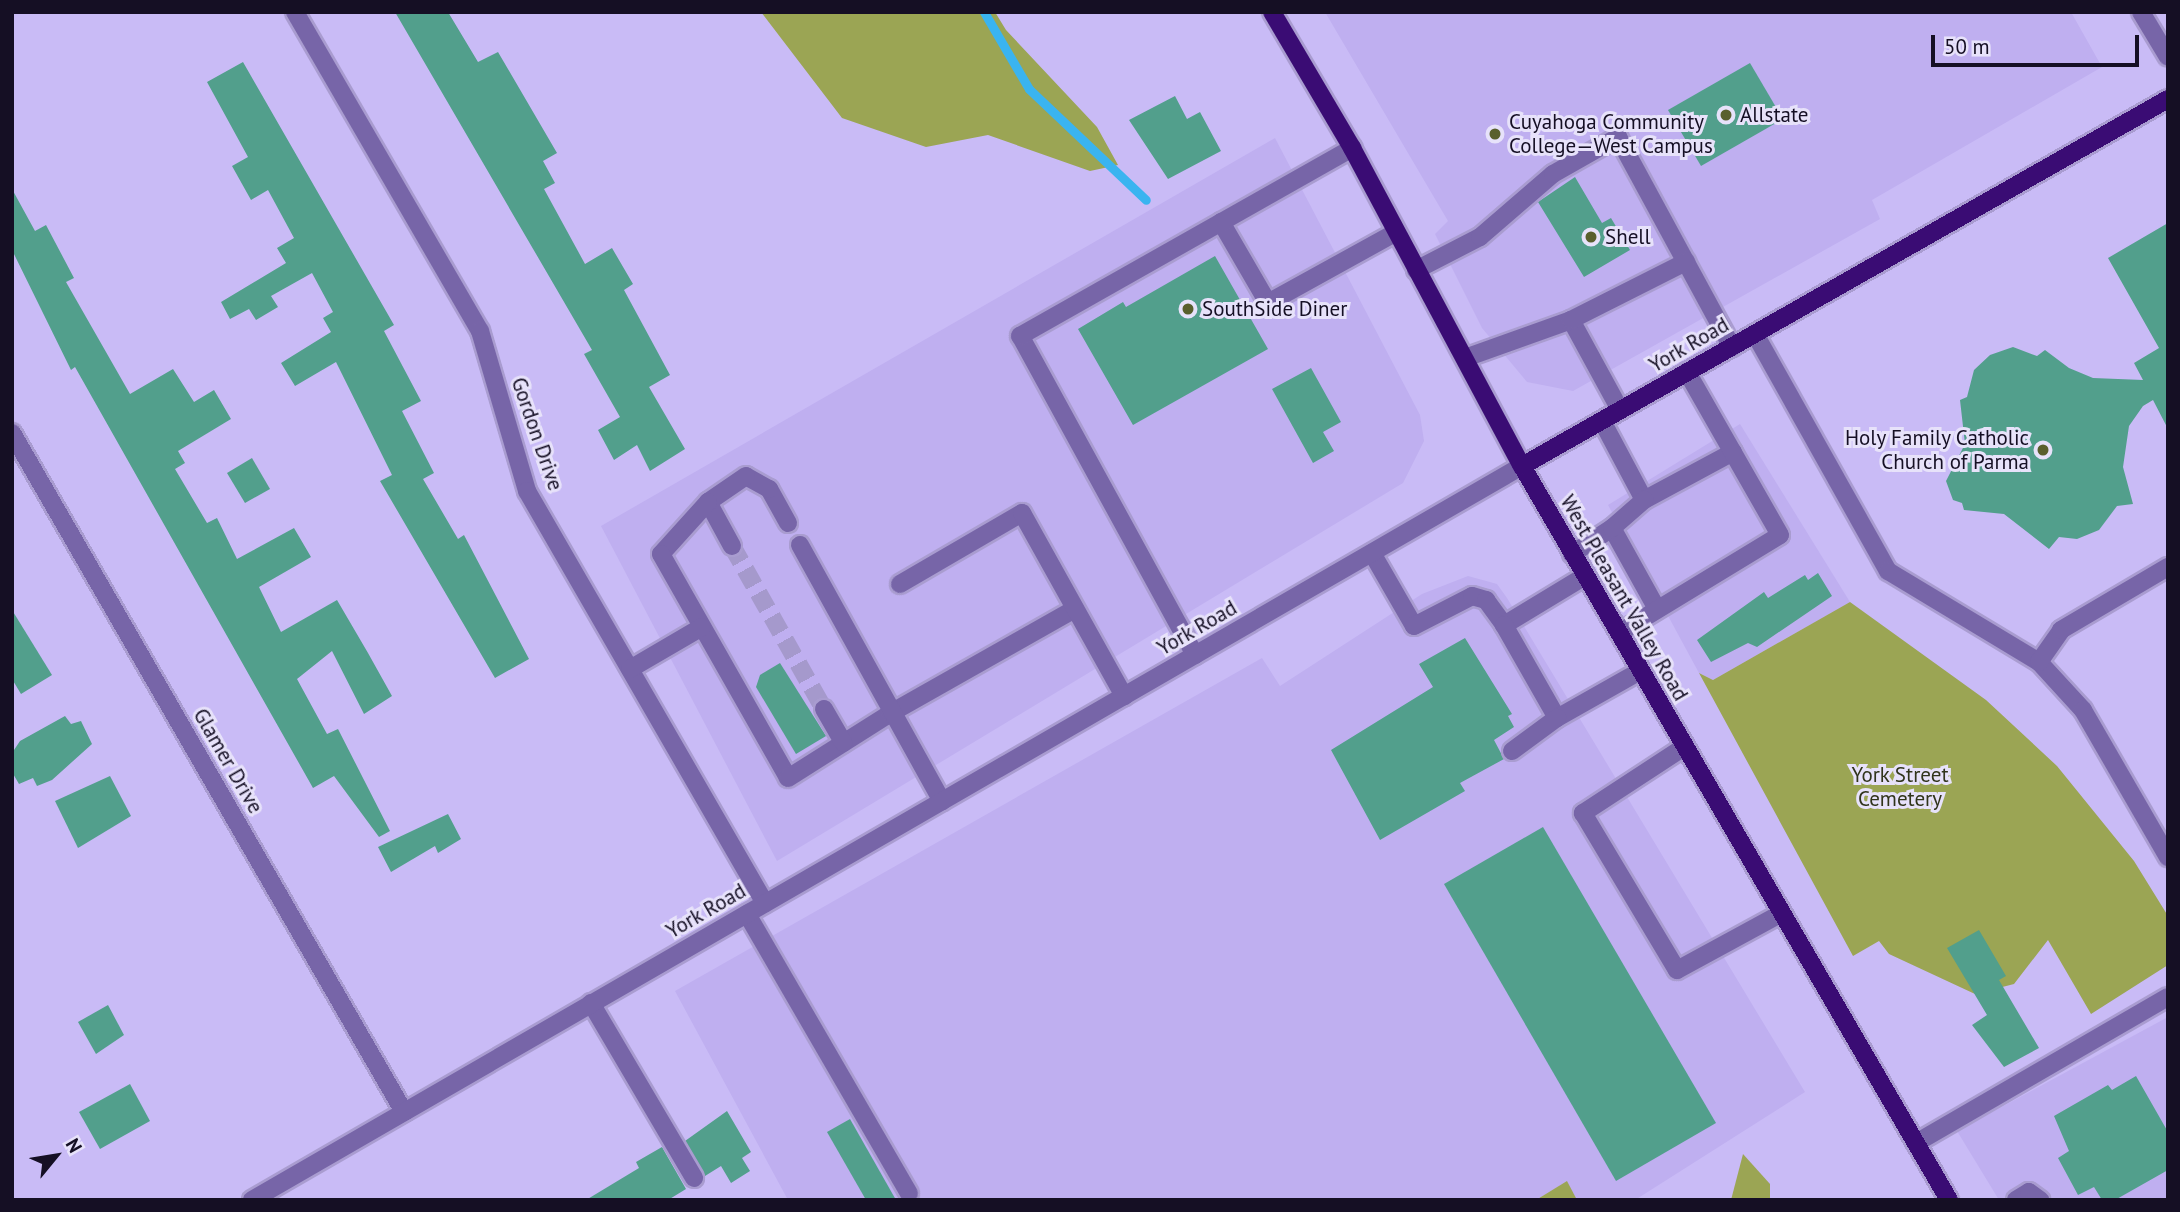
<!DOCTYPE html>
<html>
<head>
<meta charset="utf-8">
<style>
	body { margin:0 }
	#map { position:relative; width:2180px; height:1212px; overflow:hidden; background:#c9bbf6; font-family:"PT Sans",sans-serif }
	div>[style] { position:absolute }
	.built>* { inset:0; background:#bfaff0 }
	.green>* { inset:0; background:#9ba554 }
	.stream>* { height:9px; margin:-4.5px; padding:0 4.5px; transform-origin:4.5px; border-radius:4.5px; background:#3ab4f0 }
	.building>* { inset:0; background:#529f8c }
	.minor-tunnel>* { height:18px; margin-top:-9px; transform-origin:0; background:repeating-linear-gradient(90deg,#a599cc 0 18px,transparent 0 27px) }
	.roads { filter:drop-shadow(2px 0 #a99cd0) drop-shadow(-2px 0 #a99cd0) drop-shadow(0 2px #a99cd0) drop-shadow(0 -2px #a99cd0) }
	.minor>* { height:18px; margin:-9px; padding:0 9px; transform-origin:9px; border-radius:9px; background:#7765a8 }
	.major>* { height:18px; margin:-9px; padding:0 9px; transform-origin:9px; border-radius:9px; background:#3a0c74 }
	.dots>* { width:19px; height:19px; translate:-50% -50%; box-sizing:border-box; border:4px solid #e7e2fa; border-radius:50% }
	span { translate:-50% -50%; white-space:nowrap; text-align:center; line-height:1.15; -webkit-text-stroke:6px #e7e2fa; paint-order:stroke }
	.poi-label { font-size:21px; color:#150f24 }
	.left { translate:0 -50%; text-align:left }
	.right { translate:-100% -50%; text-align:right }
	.street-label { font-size:21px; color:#150f24 }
	.park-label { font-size:21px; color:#30341b }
	.frame { position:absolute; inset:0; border:14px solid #150f24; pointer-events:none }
	.north { position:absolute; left:21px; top:1121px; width:70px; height:70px; -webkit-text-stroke:5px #e7e2fa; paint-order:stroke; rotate:60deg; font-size:19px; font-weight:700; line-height:28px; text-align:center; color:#150f24 }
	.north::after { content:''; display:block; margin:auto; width:24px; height:32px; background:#150f24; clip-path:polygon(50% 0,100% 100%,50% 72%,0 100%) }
	.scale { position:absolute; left:1931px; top:35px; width:208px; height:32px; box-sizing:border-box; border:4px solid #150f24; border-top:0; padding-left:9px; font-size:21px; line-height:24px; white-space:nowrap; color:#150f24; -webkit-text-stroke:5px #e7e2fa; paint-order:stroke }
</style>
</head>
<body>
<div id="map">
	<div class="built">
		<div style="clip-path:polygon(1325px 12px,2071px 12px,2102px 67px,1872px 200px,1880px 219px,1573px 391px,1527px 382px,1482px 328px,1435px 234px,1448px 221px)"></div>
		<div style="clip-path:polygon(1275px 138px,1420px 415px,1424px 441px,1403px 483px,777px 861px,601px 526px)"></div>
		<div style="clip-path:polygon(1740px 424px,1850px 602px,1713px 680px,1699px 673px,1608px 505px)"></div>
		<div style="clip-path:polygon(1468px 576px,1497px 584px,1507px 598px,1805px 1092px,1635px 1200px,1577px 1200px,1566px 1182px,1536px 1200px,788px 1200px,675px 991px,1262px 658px,1280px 686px,1422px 594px)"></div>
		<div style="clip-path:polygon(2168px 1017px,2168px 1200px,1999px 1200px,1957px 1131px)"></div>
	</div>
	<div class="green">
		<div style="clip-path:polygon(761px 12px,995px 12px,1006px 30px,1097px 127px,1118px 165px,1090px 171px,988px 135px,926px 147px,842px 118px)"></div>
		<div style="clip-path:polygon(1850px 602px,1986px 700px,2057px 766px,2134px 861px,2168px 916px,2168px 965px,2091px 1014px,2048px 940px,2014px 984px,1975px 994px,1889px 954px,1879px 941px,1853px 956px,1699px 673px,1713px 680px)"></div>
		<div style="clip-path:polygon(1743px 1154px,1770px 1184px,1770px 1200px,1731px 1200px)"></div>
		<div style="clip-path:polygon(1567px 1181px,1577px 1200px,1536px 1200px)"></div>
	</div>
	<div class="stream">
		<div style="left:984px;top:12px;width:89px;rotate:59.7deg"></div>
		<div style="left:1029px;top:89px;width:161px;rotate:43.5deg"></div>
	</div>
	<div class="building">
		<div style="clip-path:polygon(395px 12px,448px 12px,478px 62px,498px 52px,557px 153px,543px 161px,555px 183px,544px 189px,585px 264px,612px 248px,633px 284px,624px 290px,670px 375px,649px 387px,685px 449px,650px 471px,637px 445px,614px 460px,598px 430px,620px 417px,584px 354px,592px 350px)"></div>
		<div style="clip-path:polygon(243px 62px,394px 325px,384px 331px,421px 401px,402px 411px,434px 473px,423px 479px,458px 539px,464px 535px,529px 659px,495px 678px,380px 481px,392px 475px,336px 362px,295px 386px,281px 363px,331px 332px,323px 318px,333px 312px,312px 273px,271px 296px,278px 307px,256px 320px,249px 309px,230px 319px,221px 302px,286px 263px,277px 248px,294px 238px,268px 190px,251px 200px,232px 166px,248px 157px,207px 82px)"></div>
		<div style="clip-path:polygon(1750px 63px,1783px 119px,1701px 166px,1668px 110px)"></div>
		<div style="clip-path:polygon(1175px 96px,1187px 119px,1200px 112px,1221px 151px,1168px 179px,1129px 120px)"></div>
		<div style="clip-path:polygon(1575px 177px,1602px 223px,1611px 218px,1630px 250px,1584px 277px,1538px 202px)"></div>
		<div style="clip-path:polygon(12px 189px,35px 231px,46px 225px,74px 278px,66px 282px,130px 394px,173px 369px,194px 402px,214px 390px,231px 419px,178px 451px,185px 463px,175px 469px,207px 523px,217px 518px,237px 559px,294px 528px,311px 557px,259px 587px,281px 632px,337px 600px,368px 653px,392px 696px,364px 714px,332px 651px,297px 679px,327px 734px,338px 729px,390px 831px,379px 837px,334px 776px,313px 788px,75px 367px,71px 370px,12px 250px)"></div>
		<div style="clip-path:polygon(2168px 223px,2168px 429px,2153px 400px,2143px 406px,2129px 426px,2123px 467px,2133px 504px,2117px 506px,2099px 530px,2077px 539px,2059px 537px,2049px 549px,2004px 514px,1964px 510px,1962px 503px,1953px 500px,1946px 481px,1965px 444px,1960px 400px,1967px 397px,1974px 370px,1990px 355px,2013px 347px,2037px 356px,2045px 350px,2069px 368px,2093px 378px,2143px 380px,2134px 363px,2159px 348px,2108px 258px)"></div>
		<div style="clip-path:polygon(1215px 256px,1268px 349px,1133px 425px,1078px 329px,1123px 302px,1126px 307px)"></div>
		<div style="clip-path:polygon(1311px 368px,1341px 422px,1323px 432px,1334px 451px,1313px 463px,1272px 389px)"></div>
		<div style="clip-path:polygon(252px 458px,270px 489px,245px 503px,227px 473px)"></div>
		<div style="clip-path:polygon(1818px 573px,1832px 596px,1757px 647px,1748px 643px,1711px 662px,1697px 640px,1764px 592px,1768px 598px,1805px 575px,1808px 580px)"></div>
		<div style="clip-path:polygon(12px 610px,52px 675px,21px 694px,12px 679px)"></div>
		<div style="clip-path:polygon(1465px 638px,1512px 714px,1508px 716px,1514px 727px,1494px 740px,1504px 759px,1460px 783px,1465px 791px,1380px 840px,1331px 750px,1433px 687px,1419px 664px)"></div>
		<div style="clip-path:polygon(780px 663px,826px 736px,796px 754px,756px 687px,760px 675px)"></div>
		<div style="clip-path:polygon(65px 716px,71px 724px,81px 721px,92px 744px,52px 780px,37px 786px,33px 778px,19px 784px,12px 772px,12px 753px,20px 741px)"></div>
		<div style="clip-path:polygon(110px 776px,131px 816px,78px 848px,55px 801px)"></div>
		<div style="clip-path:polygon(448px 814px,461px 839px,438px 853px,435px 846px,391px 872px,378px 847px)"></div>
		<div style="clip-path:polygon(1543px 827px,1716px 1123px,1616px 1181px,1444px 884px)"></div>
		<div style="clip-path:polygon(1979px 930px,2006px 976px,1999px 980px,2039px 1048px,2004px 1067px,1972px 1025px,1987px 1015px,1947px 948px)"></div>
		<div style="clip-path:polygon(108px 1005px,124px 1035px,96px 1054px,78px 1022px)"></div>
		<div style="clip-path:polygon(2136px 1076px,2168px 1132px,2168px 1170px,2115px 1200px,2102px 1200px,2094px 1187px,2078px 1195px,2058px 1158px,2069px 1151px,2054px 1116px,2108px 1085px,2112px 1090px)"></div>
		<div style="clip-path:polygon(130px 1084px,150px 1121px,100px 1149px,79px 1112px)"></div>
		<div style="clip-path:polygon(727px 1111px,751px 1152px,742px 1158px,750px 1171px,731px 1183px,721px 1166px,705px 1176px,685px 1141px)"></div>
		<div style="clip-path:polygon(850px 1119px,896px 1200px,866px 1200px,827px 1132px)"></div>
		<div style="clip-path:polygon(662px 1147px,686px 1189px,668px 1200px,586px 1200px,639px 1168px,636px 1162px)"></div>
	</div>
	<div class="minor-tunnel">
		<div style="left:732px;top:546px;width:187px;rotate:60.6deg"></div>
	</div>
	<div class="roads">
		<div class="minor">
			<div style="left:295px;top:12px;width:369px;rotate:59.9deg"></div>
			<div style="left:480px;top:331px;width:167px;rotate:73.6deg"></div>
			<div style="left:527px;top:491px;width:476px;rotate:60deg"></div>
			<div style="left:2141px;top:12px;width:52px;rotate:59deg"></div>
			<div style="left:1221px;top:222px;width:94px;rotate:59.9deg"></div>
			<div style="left:1268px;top:303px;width:145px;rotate:-28.9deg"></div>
			<div style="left:1416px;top:270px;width:72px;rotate:-27.3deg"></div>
			<div style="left:1480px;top:237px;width:96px;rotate:-40.8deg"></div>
			<div style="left:1553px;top:174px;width:75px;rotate:-29.6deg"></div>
			<div style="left:1618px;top:137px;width:239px;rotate:61.5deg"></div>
			<div style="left:1571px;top:320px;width:102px;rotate:61.4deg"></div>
			<div style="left:1755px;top:334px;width:272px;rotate:60.7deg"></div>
			<div style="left:1888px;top:571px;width:176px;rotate:31.1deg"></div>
			<div style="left:2039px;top:662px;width:65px;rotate:47.5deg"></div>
			<div style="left:2083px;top:710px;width:170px;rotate:60deg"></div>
			<div style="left:1465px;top:358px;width:113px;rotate:-19.7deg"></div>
			<div style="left:1571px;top:320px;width:129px;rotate:-26.8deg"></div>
			<div style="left:1602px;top:421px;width:89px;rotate:62deg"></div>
			<div style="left:1644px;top:500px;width:101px;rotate:-28.3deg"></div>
			<div style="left:12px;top:433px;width:784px;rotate:60deg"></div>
			<div style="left:708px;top:502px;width:50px;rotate:61.4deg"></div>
			<div style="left:788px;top:523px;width:39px;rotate:-119deg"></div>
			<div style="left:769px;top:489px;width:26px;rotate:-151deg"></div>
			<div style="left:746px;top:476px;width:46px;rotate:145.6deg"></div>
			<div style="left:708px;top:502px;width:70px;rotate:132.1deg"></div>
			<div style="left:661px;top:554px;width:257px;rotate:60.4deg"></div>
			<div style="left:788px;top:778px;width:122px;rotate:-32.3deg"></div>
			<div style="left:891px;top:713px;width:211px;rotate:-29.5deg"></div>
			<div style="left:1612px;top:528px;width:93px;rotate:60.9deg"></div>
			<div style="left:800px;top:545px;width:293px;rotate:61deg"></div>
			<div style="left:1372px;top:553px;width:84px;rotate:60.1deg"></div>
			<div style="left:1414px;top:626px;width:65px;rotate:-27.3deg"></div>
			<div style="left:1472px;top:596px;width:15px;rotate:16deg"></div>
			<div style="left:1486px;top:600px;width:31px;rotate:54deg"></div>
			<div style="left:1572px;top:554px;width:48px;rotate:-33deg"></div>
			<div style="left:1612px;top:528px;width:43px;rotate:-41.2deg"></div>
			<div style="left:1585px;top:576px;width:95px;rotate:148.8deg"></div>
			<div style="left:1504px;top:625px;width:107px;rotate:60.3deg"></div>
			<div style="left:1557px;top:718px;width:95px;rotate:-29.5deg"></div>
			<div style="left:900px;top:584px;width:141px;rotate:-30.2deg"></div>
			<div style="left:1022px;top:513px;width:210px;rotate:60.9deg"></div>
			<div style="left:1619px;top:633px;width:188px;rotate:-31.3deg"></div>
			<div style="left:1780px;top:535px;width:188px;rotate:-119.7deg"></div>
			<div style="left:1195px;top:655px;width:364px;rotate:-118.7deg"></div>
			<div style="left:1020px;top:336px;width:382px;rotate:-29.5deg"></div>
			<div style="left:2039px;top:662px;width:39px;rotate:-55deg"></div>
			<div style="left:2061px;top:630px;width:124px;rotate:-30.5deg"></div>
			<div style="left:630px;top:669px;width:83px;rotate:-30.3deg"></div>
			<div style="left:824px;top:709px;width:39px;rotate:60deg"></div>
			<div style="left:1684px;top:747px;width:121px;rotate:146.8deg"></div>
			<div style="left:1583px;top:813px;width:183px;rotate:59.1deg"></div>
			<div style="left:1677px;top:970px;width:119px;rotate:-28.5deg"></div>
			<div style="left:1512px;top:751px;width:56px;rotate:-36.3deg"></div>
			<div style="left:747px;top:914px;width:323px;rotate:59.9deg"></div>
			<div style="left:591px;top:1003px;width:203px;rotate:59.5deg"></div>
			<div style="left:1916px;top:1143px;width:291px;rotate:-30.1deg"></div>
			<div style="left:252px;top:1200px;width:1467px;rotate:-30.03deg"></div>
			<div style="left:2016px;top:1200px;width:15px;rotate:-32deg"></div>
			<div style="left:2029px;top:1192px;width:14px;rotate:36deg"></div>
		</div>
		<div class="major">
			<div style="left:1272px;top:12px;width:158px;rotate:59.5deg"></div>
			<div style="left:1352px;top:148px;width:361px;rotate:61.9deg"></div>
			<div style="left:1522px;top:466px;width:849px;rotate:59.81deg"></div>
			<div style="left:1522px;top:466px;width:743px;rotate:-29.6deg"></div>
		</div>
	</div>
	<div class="dots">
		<div style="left:1726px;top:115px;background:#595f2d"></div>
		<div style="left:1495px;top:134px;background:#595f2d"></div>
		<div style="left:1591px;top:237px;background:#595f2d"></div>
		<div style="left:1188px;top:309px;background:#595f2d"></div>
		<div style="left:2043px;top:450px;background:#595f2d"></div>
	</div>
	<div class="poi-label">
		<span class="left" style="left:1740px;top:115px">Allstate</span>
		<span class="left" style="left:1509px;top:134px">Cuyahoga Community<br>College—West Campus</span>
		<span class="left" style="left:1605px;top:237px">Shell</span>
		<span class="left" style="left:1202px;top:309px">SouthSide Diner</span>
		<span class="right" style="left:2029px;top:450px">Holy Family Catholic<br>Church of Parma</span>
	</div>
	<div class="street-label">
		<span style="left:1689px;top:345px;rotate:-30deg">York Road</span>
		<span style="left:537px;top:434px;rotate:71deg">Gordon Drive</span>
		<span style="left:1624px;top:598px;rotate:60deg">West Pleasant Valley Road</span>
		<span style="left:1197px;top:628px;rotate:-30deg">York Road</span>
		<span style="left:228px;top:761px;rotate:60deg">Glamer Drive</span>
		<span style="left:706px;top:911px;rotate:-30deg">York Road</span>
	</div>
	<div class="park-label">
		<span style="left:1900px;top:787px">York Street<br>Cemetery</span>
	</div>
	<div class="frame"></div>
	<div class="north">N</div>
	<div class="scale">50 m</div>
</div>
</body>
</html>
